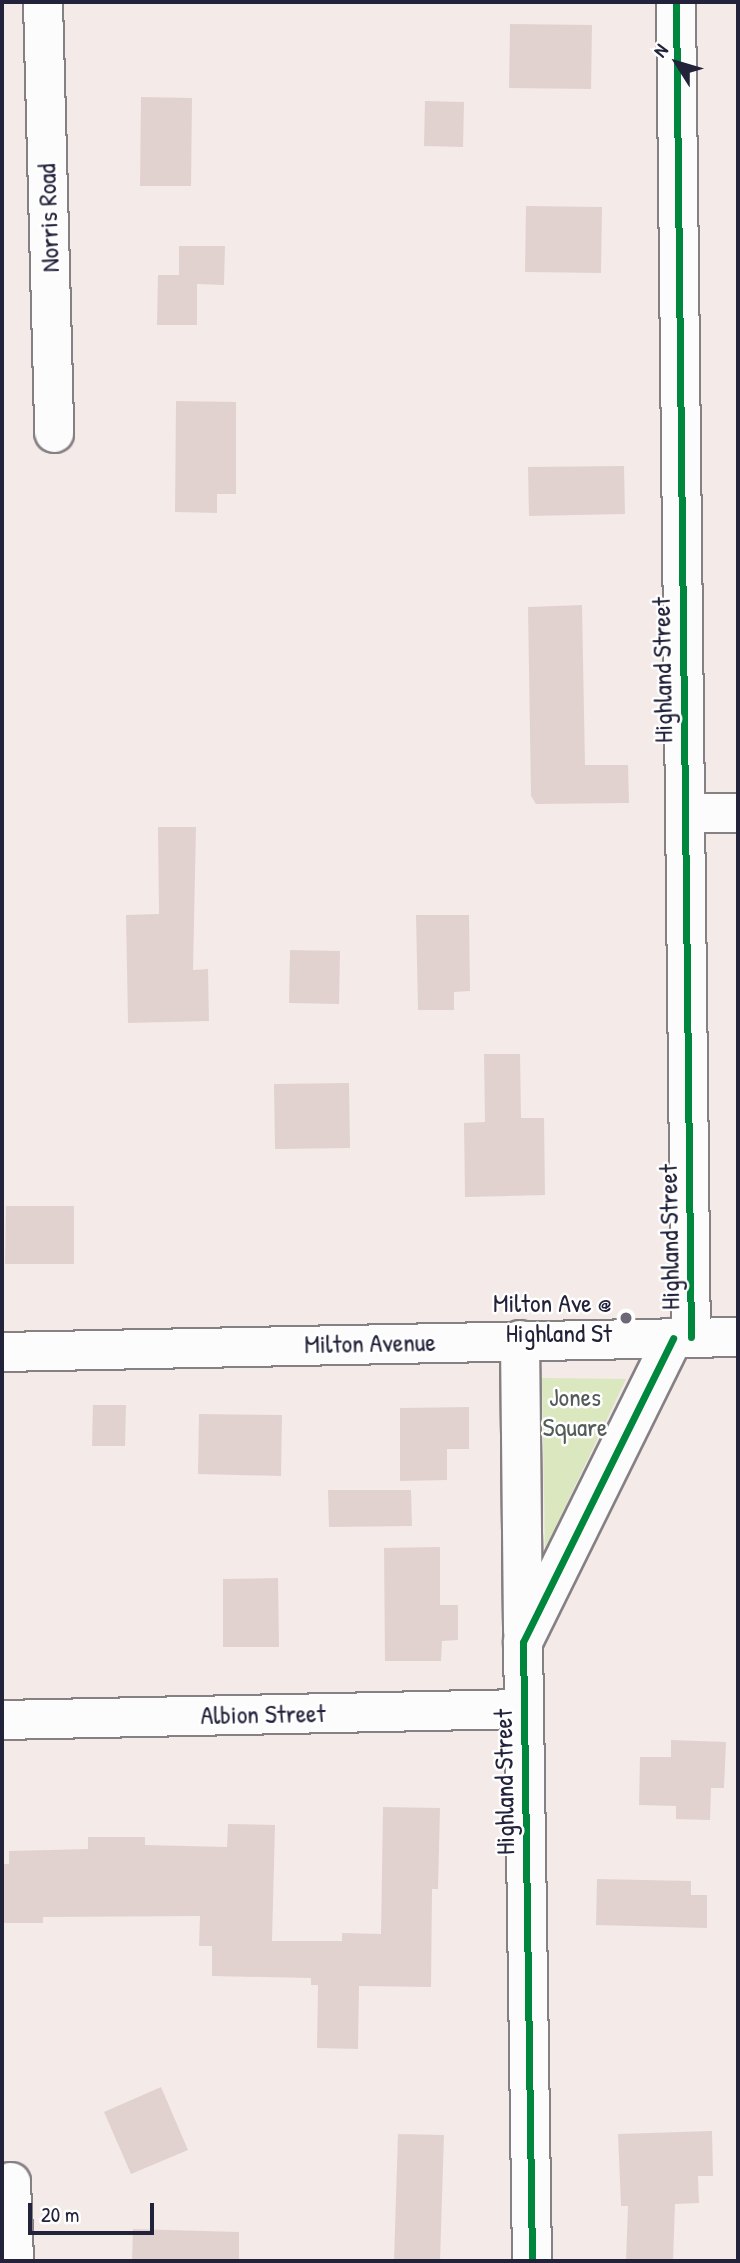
<!DOCTYPE html>
<html>
<head>
<meta charset="utf-8">
<style>
	body { margin:0 }
	#map { position:relative; width:740px; height:2263px; overflow:hidden; background:#f4eae8; font-family:"Patrick Hand",sans-serif }
	div>[style] { position:absolute }
	.green>* { inset:0; background:#dbe7bf }
	.building>* { inset:0; background:#e2d2cf }
	.roads { filter:drop-shadow(2px 0 #858084) drop-shadow(-2px 0 #858084) drop-shadow(0 2px #858084) drop-shadow(0 -2px #858084) }
	.minor>* { height:38px; margin:-19px; padding:0 19px; transform-origin:19px; border-radius:19px; background:#fdfcfc }
	.cycleway>* { height:7px; margin:-3.5px; padding:0 3.5px; transform-origin:3.5px; border-radius:3.5px; background:#00873e }
	.dots>* { width:19px; height:19px; translate:-50% -50%; box-sizing:border-box; border:4px solid #fff; border-radius:50% }
	span { translate:-50% -50%; white-space:nowrap; text-align:center; line-height:1.15; -webkit-text-stroke:5px #fff; paint-order:stroke }
	.street-label { font-size:26px; color:#22223b }
	.poi-label { font-size:26px; color:#22223b }
	.right { translate:-100% -50%; text-align:right }
	.park-label { font-size:26px; color:#535c58 }
	.frame { position:absolute; inset:0; border:4px solid #22223b; pointer-events:none }
	.north { position:absolute; left:642px; top:28px; width:70px; height:70px; -webkit-text-stroke:5px #fff; paint-order:stroke; rotate:307deg; font-size:19px; font-weight:700; line-height:28px; text-align:center; color:#22223b }
	.north::after { content:''; display:block; margin:auto; width:24px; height:32px; background:#22223b; clip-path:polygon(50% 0,100% 100%,50% 72%,0 100%) }
	.scale { position:absolute; left:28px; top:2203px; width:126px; height:32px; box-sizing:border-box; border:4px solid #22223b; border-top:0; padding-left:9px; font-size:21px; line-height:24px; white-space:nowrap; color:#22223b; -webkit-text-stroke:5px #fff; paint-order:stroke }
</style>
</head>
<body>
<div id="map">
	<div class="green">
		<div style="clip-path:polygon(542px 1378px,626px 1379px,545px 1549px)"></div>
	</div>
	<div class="building">
		<div style="clip-path:polygon(510px 24px,592px 25px,591px 89px,509px 88px)"></div>
		<div style="clip-path:polygon(141px 97px,192px 98px,191px 186px,140px 186px)"></div>
		<div style="clip-path:polygon(425px 101px,464px 102px,463px 147px,424px 146px)"></div>
		<div style="clip-path:polygon(526px 206px,602px 207px,601px 273px,525px 272px)"></div>
		<div style="clip-path:polygon(179px 246px,225px 246px,224px 285px,197px 284px,197px 325px,157px 325px,158px 275px,179px 275px)"></div>
		<div style="clip-path:polygon(176px 401px,236px 402px,236px 494px,217px 494px,217px 513px,175px 512px)"></div>
		<div style="clip-path:polygon(624px 466px,625px 514px,529px 516px,528px 467px)"></div>
		<div style="clip-path:polygon(582px 605px,585px 765px,628px 765px,629px 803px,536px 804px,531px 796px,528px 607px)"></div>
		<div style="clip-path:polygon(158px 827px,196px 827px,193px 970px,208px 969px,209px 1021px,128px 1023px,126px 915px,159px 914px)"></div>
		<div style="clip-path:polygon(416px 915px,469px 915px,470px 991px,454px 992px,454px 1010px,418px 1010px)"></div>
		<div style="clip-path:polygon(290px 950px,340px 951px,339px 1004px,289px 1003px)"></div>
		<div style="clip-path:polygon(484px 1054px,520px 1054px,521px 1118px,544px 1118px,545px 1195px,465px 1197px,464px 1123px,485px 1122px)"></div>
		<div style="clip-path:polygon(349px 1083px,350px 1148px,275px 1149px,274px 1084px)"></div>
		<div style="clip-path:polygon(6px 1206px,74px 1206px,74px 1264px,5px 1264px)"></div>
		<div style="clip-path:polygon(93px 1405px,126px 1405px,125px 1446px,92px 1446px)"></div>
		<div style="clip-path:polygon(469px 1407px,469px 1449px,447px 1449px,447px 1480px,400px 1481px,400px 1408px)"></div>
		<div style="clip-path:polygon(199px 1414px,282px 1415px,281px 1476px,198px 1474px)"></div>
		<div style="clip-path:polygon(328px 1490px,411px 1490px,412px 1526px,329px 1527px)"></div>
		<div style="clip-path:polygon(440px 1547px,440px 1605px,458px 1605px,458px 1640px,442px 1641px,441px 1661px,385px 1661px,384px 1548px)"></div>
		<div style="clip-path:polygon(278px 1578px,279px 1647px,223px 1647px,223px 1579px)"></div>
		<div style="clip-path:polygon(671px 1740px,726px 1742px,724px 1788px,711px 1788px,710px 1820px,676px 1819px,676px 1806px,639px 1805px,640px 1757px,671px 1757px)"></div>
		<div style="clip-path:polygon(383px 1807px,440px 1808px,438px 1889px,432px 1889px,431px 1987px,359px 1986px,358px 2049px,317px 2048px,318px 1985px,311px 1985px,311px 1978px,212px 1976px,212px 1946px,199px 1946px,200px 1916px,43px 1917px,43px 1923px,2px 1923px,2px 1864px,9px 1864px,9px 1851px,88px 1849px,88px 1837px,145px 1837px,145px 1845px,227px 1847px,228px 1824px,275px 1825px,272px 1941px,342px 1941px,342px 1933px,381px 1934px)"></div>
		<div style="clip-path:polygon(597px 1879px,691px 1881px,691px 1895px,707px 1895px,707px 1928px,596px 1925px)"></div>
		<div style="clip-path:polygon(161px 2087px,188px 2150px,131px 2174px,104px 2112px)"></div>
		<div style="clip-path:polygon(712px 2131px,713px 2176px,698px 2176px,699px 2203px,675px 2204px,673px 2261px,626px 2261px,628px 2206px,621px 2206px,618px 2134px)"></div>
		<div style="clip-path:polygon(398px 2134px,444px 2135px,440px 2261px,394px 2261px)"></div>
		<div style="clip-path:polygon(133px 2229px,239px 2232px,239px 2261px,132px 2261px)"></div>
	</div>
	<div class="roads">
		<div class="minor">
			<div style="left:43px;top:2px;width:431px;rotate:88.5deg"></div>
			<div style="left:676px;top:2px;width:1335px;rotate:89.36deg"></div>
			<div style="left:685px;top:813px;width:53px"></div>
			<div style="left:520px;top:1340px;width:292px;rotate:89.4deg"></div>
			<div style="left:2px;top:1352px;width:736px;rotate:-1.17deg"></div>
			<div style="left:2px;top:1720px;width:522px;rotate:-1.21deg"></div>
			<div style="left:11px;top:2182px;width:79px;rotate:87.8deg"></div>
			<div style="left:532px;top:2261px;width:619px;rotate:-90.83deg"></div>
			<div style="left:523px;top:1642px;width:339px;rotate:-63.7deg"></div>
		</div>
	</div>
	<div class="cycleway">
		<div style="left:676px;top:2px;width:1335px;rotate:89.36deg"></div>
		<div style="left:532px;top:2261px;width:619px;rotate:-90.83deg"></div>
		<div style="left:523px;top:1642px;width:339px;rotate:-63.7deg"></div>
	</div>
	<div class="dots">
		<div style="left:626px;top:1318px;background:#6c6878"></div>
	</div>
	<div class="street-label">
		<span style="left:48px;top:218px;rotate:-92deg">Norris Road</span>
		<span style="left:662px;top:670px;rotate:-91deg">Highland Street</span>
		<span style="left:669px;top:1237px;rotate:-91deg">Highland Street</span>
		<span style="left:370px;top:1343px;rotate:-1deg">Milton Avenue</span>
		<span style="left:263px;top:1714px;rotate:-1deg">Albion Street</span>
		<span style="left:504px;top:1782px;rotate:-91deg">Highland Street</span>
	</div>
	<div class="poi-label">
		<span class="right" style="left:612px;top:1318px">Milton Ave @<br>Highland St</span>
	</div>
	<div class="park-label">
		<span style="left:575px;top:1412px">Jones<br>Square</span>
	</div>
	<div class="frame"></div>
	<div class="north">N</div>
	<div class="scale">20 m</div>
</div>
</body>
</html>
